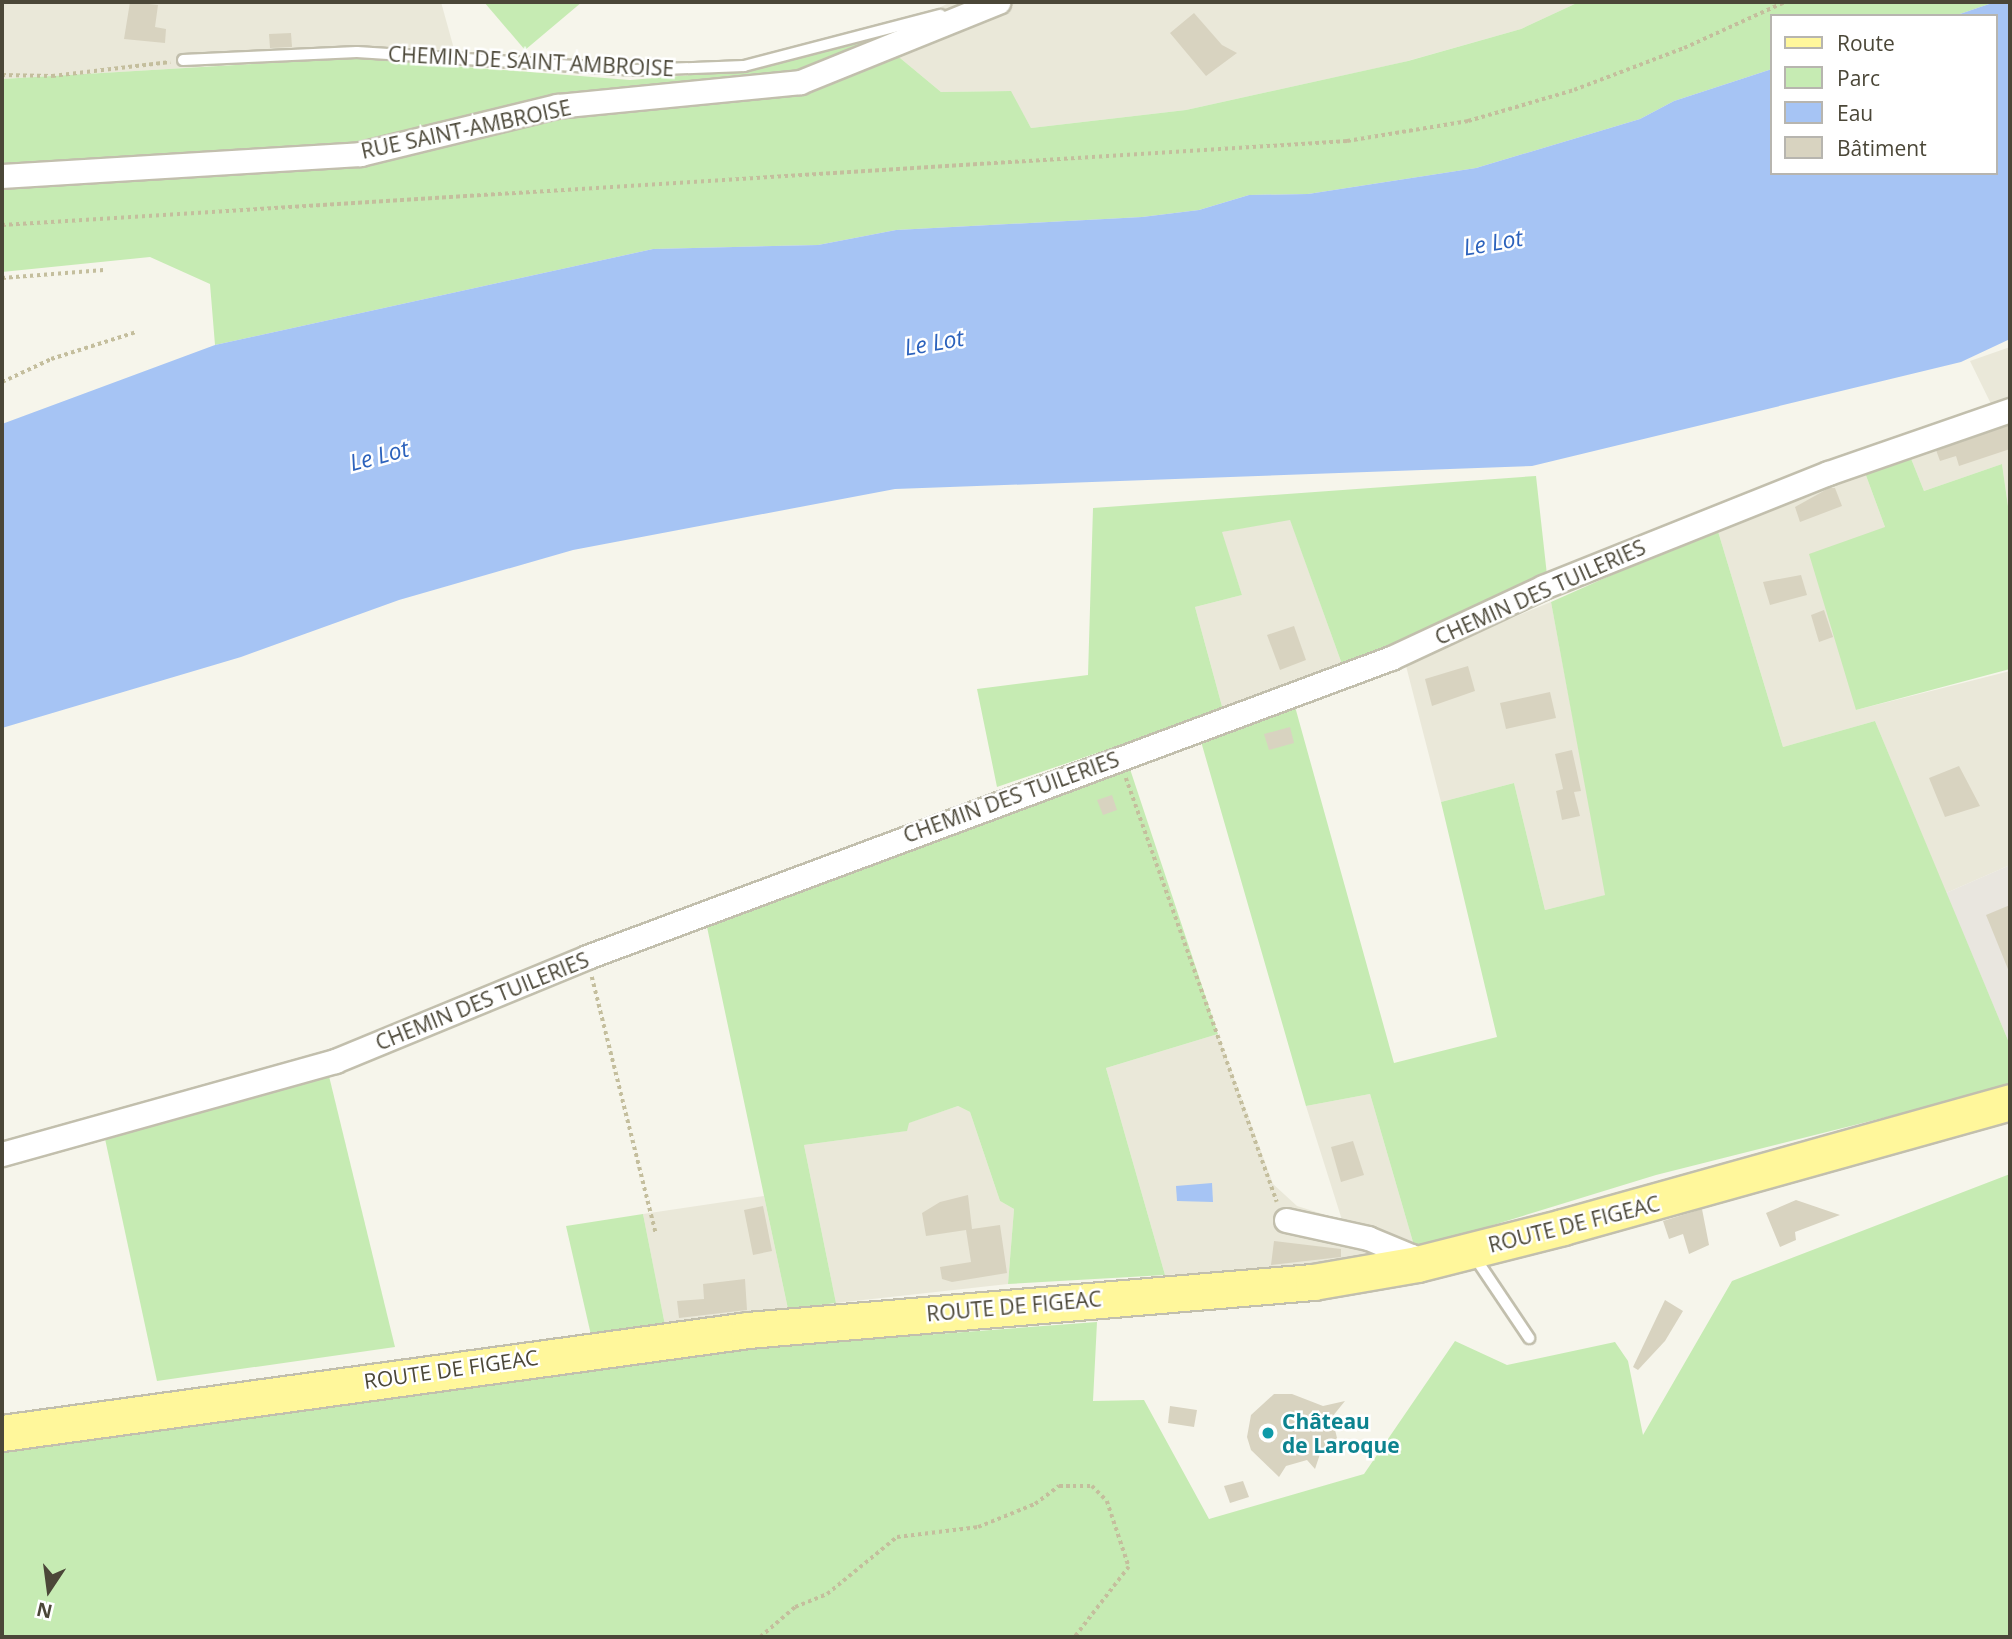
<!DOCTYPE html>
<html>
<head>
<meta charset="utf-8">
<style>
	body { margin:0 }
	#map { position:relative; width:2012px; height:1639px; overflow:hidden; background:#f6f5eb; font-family:"Open Sans",sans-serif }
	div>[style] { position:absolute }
	.residential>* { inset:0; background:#eae8d9 }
	.industrial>* { inset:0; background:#e9e6df }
	.green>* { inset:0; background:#c6ebb3 }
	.water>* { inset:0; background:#a6c4f4 }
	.building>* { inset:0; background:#d8d3c0 }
	.path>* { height:3.5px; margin-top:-1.75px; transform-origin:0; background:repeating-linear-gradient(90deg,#c4be9d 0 3.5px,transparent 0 7px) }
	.roads { filter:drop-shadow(2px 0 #c2bfad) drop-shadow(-2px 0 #c2bfad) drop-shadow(0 2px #c2bfad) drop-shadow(0 -2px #c2bfad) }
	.lane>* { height:10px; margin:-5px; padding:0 5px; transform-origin:5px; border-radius:5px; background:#fff }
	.street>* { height:23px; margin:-11.5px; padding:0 11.5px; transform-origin:11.5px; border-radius:11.5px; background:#fff }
	.primary>* { height:35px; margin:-17.5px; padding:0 17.5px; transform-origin:17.5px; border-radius:17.5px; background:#fff79b }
	.dots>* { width:19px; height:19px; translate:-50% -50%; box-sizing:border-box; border:4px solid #fff; border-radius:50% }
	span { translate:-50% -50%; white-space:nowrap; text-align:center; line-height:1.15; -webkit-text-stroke:5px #fff; paint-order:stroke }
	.street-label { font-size:21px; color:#4b4738 }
	.culture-label { font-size:21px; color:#0d838f; font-weight:700 }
	.left { translate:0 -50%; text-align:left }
	.water-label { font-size:23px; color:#2c62bc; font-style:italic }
	.frame { position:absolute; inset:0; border:4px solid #4b4738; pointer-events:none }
	.legend { position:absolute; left:1770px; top:14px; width:228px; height:161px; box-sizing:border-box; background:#fff; border:2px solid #b7b5af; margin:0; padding:9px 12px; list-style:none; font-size:21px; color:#4b4738 }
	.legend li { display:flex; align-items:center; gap:14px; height:35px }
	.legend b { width:35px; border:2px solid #b7b5af }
	.north { position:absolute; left:14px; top:1555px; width:70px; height:70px; -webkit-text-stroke:5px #fff; paint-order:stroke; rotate:193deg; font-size:19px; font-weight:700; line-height:28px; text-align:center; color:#4b4738 }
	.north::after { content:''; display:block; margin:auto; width:24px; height:32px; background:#4b4738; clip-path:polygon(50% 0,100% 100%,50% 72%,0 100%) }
</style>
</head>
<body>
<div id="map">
	<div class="residential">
		<div style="clip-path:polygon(2px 2px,441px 2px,459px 67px,352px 58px,2px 79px)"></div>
		<div style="clip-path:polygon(951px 2px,1579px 2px,1521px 29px,1404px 62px,1186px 110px,1031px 128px,1010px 91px,941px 92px,876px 38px)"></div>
		<div style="clip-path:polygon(2010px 347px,2010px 520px,2002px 464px,1924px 491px,1908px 451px,1992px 406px,1970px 361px)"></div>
		<div style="clip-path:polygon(1864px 470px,1885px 527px,1856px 710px,2010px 671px,2010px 865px,1946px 893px,1875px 721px,1783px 747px,1717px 528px)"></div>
		<div style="clip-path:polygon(1290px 519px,1343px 667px,1223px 710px,1195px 607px,1242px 595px,1221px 532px)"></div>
		<div style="clip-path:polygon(1551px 602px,1606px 895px,1545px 910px,1514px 783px,1441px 802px,1405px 662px)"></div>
		<div style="clip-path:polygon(1218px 1034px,1273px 1184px,1297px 1206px,1342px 1220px,1306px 1106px,1370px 1094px,1415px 1249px,1340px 1266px,1165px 1275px,1106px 1068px)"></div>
		<div style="clip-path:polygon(958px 1106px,970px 1112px,1000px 1201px,1014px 1209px,1008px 1284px,836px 1303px,804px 1145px,906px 1131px,908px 1123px)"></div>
		<div style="clip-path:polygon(764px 1196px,788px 1309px,665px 1325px,643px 1214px)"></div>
	</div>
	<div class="industrial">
		<div style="clip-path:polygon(2010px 865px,2010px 1045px,1946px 893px)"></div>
	</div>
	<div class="green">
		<div style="clip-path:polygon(484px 2px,582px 2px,525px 50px)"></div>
		<div style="clip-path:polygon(1579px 2px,1995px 2px,1954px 16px,1772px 16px,1772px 69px,1674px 101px,1640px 119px,1476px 168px,1308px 194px,1249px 195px,1199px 210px,1142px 217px,896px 230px,818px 245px,653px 249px,215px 345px,210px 284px,150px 257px,2px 272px,2px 79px,352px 58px,630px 80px,740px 71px,876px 38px,941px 92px,1011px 91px,1031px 128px,1186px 110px,1408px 61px,1521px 29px)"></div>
		<div style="clip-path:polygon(1908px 451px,1924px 491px,2002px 464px,2010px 520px,2010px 669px,1856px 710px,1809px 554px,1885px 527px,1864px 470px)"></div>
		<div style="clip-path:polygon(1536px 476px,1547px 575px,1343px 667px,1290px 520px,1222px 532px,1242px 595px,1195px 607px,1223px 710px,997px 787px,977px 689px,1088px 675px,1093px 508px)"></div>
		<div style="clip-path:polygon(1717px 528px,1783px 747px,1875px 721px,2010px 1045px,2010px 1086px,1656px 1175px,1415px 1249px,1370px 1094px,1306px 1106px,1200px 738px,1294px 703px,1394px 1063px,1497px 1037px,1441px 802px,1514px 783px,1545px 910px,1605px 895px,1551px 602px)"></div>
		<div style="clip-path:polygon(1129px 766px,1218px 1034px,1106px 1068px,1165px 1275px,1008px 1284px,1014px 1209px,1000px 1201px,970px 1112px,958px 1106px,909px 1123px,907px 1131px,804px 1145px,836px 1303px,788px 1309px,707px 927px)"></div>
		<div style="clip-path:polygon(328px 1072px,395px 1347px,157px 1381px,104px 1134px)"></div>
		<div style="clip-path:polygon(2010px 1174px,2010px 1637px,2px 1637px,2px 1452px,722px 1350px,1097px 1322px,1093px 1401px,1144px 1400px,1209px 1519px,1364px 1474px,1455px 1341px,1507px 1365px,1615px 1342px,1628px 1361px,1643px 1435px,1732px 1281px)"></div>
		<div style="clip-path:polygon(643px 1214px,665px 1325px,591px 1335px,566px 1226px)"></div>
	</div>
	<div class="water">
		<div style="clip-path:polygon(1995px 2px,2010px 2px,2010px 339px,1961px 362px,1532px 466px,895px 489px,573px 550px,399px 600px,241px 657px,2px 728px,2px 424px,215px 345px,653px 249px,818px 245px,896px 230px,1142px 217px,1199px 210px,1249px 195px,1308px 194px,1476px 168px,1640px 119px,1674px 101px,1772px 69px,1772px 173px,1996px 173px,1996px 16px,1954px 16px)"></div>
		<div style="clip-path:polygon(1212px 1183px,1213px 1202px,1177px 1201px,1176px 1186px)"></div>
	</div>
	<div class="building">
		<div style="clip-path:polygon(130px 2px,158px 5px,155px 27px,166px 29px,165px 43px,124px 39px)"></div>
		<div style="clip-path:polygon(1194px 13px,1222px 45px,1237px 53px,1206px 76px,1170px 33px)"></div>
		<div style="clip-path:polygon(291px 33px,292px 47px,270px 48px,269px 34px)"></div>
		<div style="clip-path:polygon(2010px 425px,2010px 449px,1959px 466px,1956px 456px,1940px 461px,1936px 450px)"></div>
		<div style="clip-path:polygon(1829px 488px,1835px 488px,1842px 506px,1800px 522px,1795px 507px)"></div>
		<div style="clip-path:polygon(1801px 575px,1807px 595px,1770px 605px,1763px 582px)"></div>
		<div style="clip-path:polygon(1824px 610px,1833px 637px,1819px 642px,1811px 615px)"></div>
		<div style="clip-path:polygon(1294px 626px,1306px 660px,1280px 670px,1267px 635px)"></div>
		<div style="clip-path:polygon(1468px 666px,1475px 691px,1432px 706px,1425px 679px)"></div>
		<div style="clip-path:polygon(1550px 692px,1556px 718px,1506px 729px,1500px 703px)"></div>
		<div style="clip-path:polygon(1290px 727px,1294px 743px,1269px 750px,1264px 734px)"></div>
		<div style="clip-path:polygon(1572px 750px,1581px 791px,1574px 792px,1580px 816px,1562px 820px,1556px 791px,1563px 789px,1555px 754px)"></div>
		<div style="clip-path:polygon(1959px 766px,1980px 806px,1945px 817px,1929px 778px)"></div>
		<div style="clip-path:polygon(1112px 795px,1117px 810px,1103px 815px,1097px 800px)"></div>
		<div style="clip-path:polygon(2010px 905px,2010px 974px,1986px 915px)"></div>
		<div style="clip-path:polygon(1353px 1141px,1364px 1175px,1341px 1182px,1331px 1147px)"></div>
		<div style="clip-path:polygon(968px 1195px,972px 1229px,1000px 1225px,1007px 1273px,952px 1282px,942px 1279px,940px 1267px,971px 1262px,966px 1230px,926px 1236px,922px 1213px,940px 1202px)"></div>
		<div style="clip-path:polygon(1796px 1200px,1840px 1215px,1795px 1232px,1796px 1240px,1780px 1247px,1766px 1213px)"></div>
		<div style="clip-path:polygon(763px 1206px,772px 1251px,753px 1255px,744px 1210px)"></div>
		<div style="clip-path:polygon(1702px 1209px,1709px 1245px,1689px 1254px,1683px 1234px,1669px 1239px,1663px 1221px)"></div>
		<div style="clip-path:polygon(1274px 1241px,1341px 1249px,1341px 1257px,1271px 1265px)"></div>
		<div style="clip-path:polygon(745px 1279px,747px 1310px,679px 1318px,677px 1301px,704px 1299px,703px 1284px)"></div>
		<div style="clip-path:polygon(1665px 1300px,1683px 1311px,1665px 1341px,1638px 1370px,1633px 1367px)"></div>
		<div style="clip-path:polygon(1274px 1394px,1292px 1394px,1323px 1406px,1345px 1401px,1332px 1417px,1337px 1438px,1320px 1454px,1315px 1469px,1307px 1460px,1286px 1466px,1279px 1477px,1251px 1450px,1247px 1437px,1251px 1415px)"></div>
		<div style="clip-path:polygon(1170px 1406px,1197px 1410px,1194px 1427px,1168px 1423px)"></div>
		<div style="clip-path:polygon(1243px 1481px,1249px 1497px,1230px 1503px,1224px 1486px)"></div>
	</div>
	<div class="path">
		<div style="left:2px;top:75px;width:50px;rotate:1.1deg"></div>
		<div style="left:52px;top:76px;width:119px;rotate:-6.8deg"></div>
		<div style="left:2px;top:225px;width:1348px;rotate:-3.57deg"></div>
		<div style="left:1347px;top:141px;width:123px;rotate:-9.4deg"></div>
		<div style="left:1468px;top:121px;width:110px;rotate:-16.3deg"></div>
		<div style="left:1574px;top:90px;width:118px;rotate:-20.9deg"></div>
		<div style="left:1684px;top:48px;width:111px;rotate:-24.5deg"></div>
		<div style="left:2px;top:278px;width:102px;rotate:-4.5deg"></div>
		<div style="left:2px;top:382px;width:54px;rotate:-25.1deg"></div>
		<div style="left:51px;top:359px;width:89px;rotate:-17.6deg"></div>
		<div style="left:1126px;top:778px;width:450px;rotate:70.4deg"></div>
		<div style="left:592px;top:977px;width:264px;rotate:76deg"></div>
		<div style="left:760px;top:1637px;width:46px;rotate:-40.6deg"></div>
		<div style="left:795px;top:1607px;width:35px;rotate:-22deg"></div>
		<div style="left:827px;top:1594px;width:90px;rotate:-39.2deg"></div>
		<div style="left:897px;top:1537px;width:82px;rotate:-7deg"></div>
		<div style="left:978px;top:1527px;width:61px;rotate:-22deg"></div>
		<div style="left:1035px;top:1504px;width:30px;rotate:-37deg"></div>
		<div style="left:1059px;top:1486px;width:33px"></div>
		<div style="left:1092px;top:1486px;width:21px;rotate:45deg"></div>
		<div style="left:1107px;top:1501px;width:70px;rotate:71.6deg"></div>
		<div style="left:1129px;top:1567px;width:88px;rotate:127.6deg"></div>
	</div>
	<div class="roads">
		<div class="lane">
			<div style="left:183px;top:60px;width:174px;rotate:-2.6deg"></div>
			<div style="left:357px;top:52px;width:280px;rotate:3.7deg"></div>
			<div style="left:636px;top:70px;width:108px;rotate:-2.1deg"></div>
			<div style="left:744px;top:66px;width:203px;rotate:-14.6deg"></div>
			<div style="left:1474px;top:1256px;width:99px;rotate:56.1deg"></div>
		</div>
		<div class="street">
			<div style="left:2px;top:176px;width:359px;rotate:-3.5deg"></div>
			<div style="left:360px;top:154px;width:203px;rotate:-13.7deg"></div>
			<div style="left:557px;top:106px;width:244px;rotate:-5.6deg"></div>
			<div style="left:800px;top:82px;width:214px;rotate:-22deg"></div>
			<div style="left:2px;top:1154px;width:346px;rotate:-15.6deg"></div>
			<div style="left:335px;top:1061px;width:273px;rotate:-22.4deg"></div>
			<div style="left:587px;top:957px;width:858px;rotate:-20.4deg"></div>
			<div style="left:1391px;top:658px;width:168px;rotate:-25deg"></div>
			<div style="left:1543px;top:587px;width:307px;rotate:-21.8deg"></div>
			<div style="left:1828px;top:473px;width:193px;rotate:-19.1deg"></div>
			<div style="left:1286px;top:1220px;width:84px;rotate:12.4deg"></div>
			<div style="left:1368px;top:1238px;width:47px;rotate:22.7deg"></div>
			<div style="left:1411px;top:1256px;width:10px;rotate:53deg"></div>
		</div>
		<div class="primary">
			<div style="left:2px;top:1433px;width:753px;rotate:-7.86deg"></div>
			<div style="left:748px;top:1330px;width:567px;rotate:-4.86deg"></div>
			<div style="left:1313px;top:1282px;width:106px;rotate:-9.8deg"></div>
			<div style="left:1417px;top:1264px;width:151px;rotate:-14.2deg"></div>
			<div style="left:1563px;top:1227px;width:464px;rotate:-15.6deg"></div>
		</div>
	</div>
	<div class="dots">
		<div style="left:1268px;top:1433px;background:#0f9aa8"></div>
	</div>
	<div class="street-label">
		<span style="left:531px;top:61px;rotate:3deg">CHEMIN DE SAINT AMBROISE</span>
		<span style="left:466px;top:129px;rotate:-12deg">RUE SAINT-AMBROISE</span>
		<span style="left:1540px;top:592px;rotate:-24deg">CHEMIN DES TUILERIES</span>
		<span style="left:1011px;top:797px;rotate:-20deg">CHEMIN DES TUILERIES</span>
		<span style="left:482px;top:1001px;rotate:-22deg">CHEMIN DES TUILERIES</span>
		<span style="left:1574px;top:1224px;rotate:-14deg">ROUTE DE FIGEAC</span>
		<span style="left:1014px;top:1306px;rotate:-5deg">ROUTE DE FIGEAC</span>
		<span style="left:451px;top:1369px;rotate:-8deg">ROUTE DE FIGEAC</span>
	</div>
	<div class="culture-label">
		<span class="left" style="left:1282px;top:1433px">Château<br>de Laroque</span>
	</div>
	<div class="water-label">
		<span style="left:1493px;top:242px;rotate:-10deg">Le Lot</span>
		<span style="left:934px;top:342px;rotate:-10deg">Le Lot</span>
		<span style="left:379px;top:455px;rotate:-15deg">Le Lot</span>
	</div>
	<div class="frame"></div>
	<ul class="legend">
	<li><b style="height:9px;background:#fff79b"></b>Route</li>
	<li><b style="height:19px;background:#c6ebb3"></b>Parc</li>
	<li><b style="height:19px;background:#a6c4f4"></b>Eau</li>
	<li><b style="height:19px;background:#d8d3c0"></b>Bâtiment</li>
	</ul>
	<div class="north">N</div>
</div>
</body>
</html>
